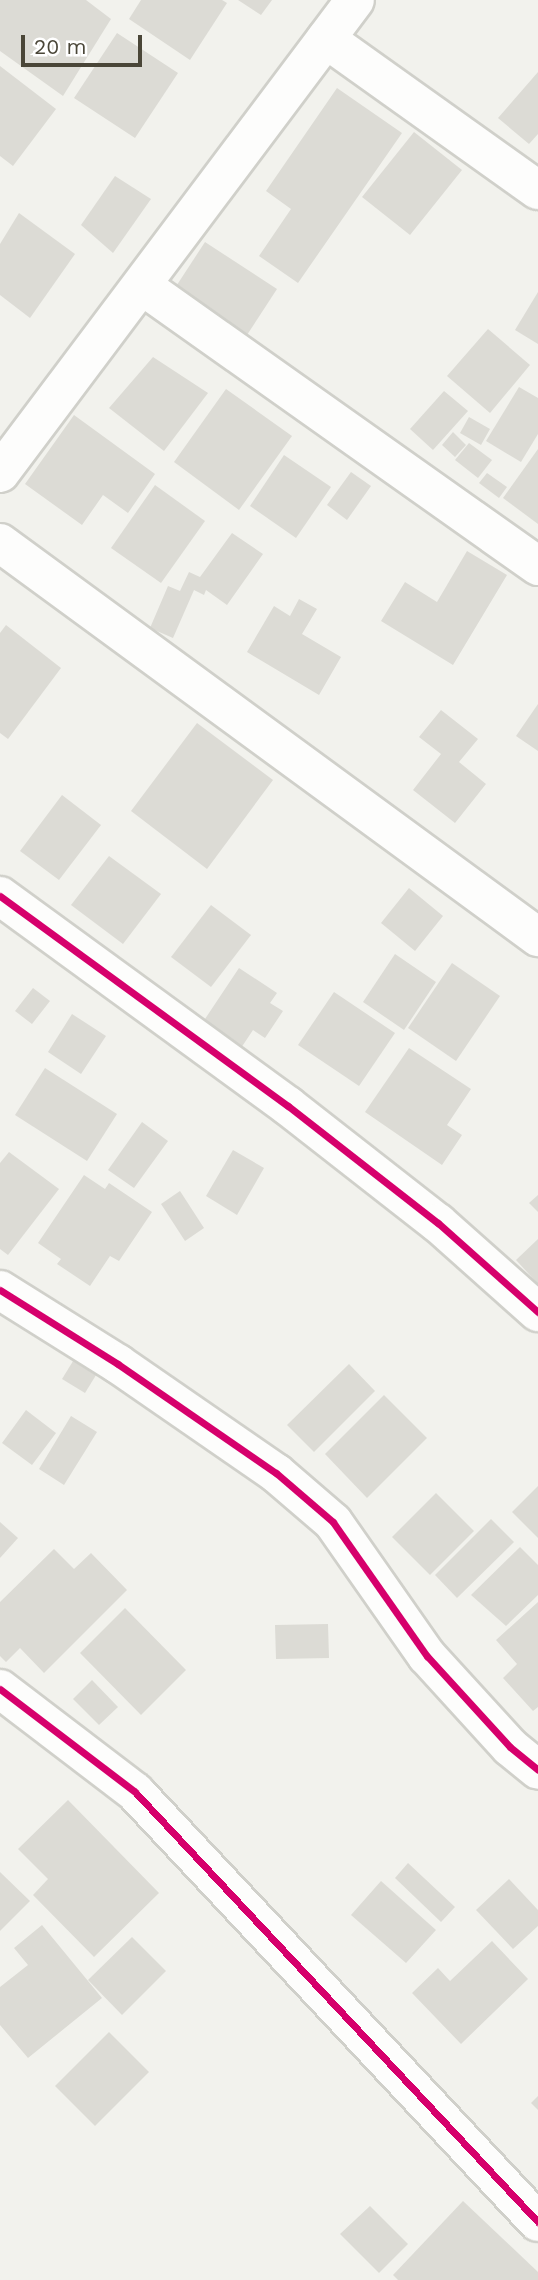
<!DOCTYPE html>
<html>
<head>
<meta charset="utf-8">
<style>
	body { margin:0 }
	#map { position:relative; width:538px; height:2280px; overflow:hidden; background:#f2f2ed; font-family:"Work Sans",sans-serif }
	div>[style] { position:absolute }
	.building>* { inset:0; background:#dcdbd5 }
	.roads { filter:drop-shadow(2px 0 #d0d0ca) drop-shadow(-2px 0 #d0d0ca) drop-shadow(0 2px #d0d0ca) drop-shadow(0 -2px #d0d0ca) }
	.street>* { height:38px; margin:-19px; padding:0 19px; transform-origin:19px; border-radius:19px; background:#fdfdfc }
	.cycleway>* { height:7px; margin:-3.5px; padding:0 3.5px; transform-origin:3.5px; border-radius:3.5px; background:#d6006c }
	span { translate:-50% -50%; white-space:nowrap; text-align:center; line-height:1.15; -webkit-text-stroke:6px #fff; paint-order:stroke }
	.scale { position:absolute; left:21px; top:35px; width:121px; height:32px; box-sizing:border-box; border:4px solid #4a4638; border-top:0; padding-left:9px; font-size:21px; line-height:24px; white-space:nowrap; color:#4a4638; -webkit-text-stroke:5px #fff; paint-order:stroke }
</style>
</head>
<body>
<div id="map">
	<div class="building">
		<div style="clip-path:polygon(0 0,86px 0,111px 19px,63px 96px,0 51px)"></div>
		<div style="clip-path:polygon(141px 0,222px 0,227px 3px,190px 60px,129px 19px)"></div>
		<div style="clip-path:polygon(238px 0,272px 0,261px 15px)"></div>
		<div style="clip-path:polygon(117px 33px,178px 73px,135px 138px,74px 98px)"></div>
		<div style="clip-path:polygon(0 66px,56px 109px,13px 166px,0 156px)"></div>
		<div style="clip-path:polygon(538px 72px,538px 134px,529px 144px,498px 118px)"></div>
		<div style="clip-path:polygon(337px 88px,402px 133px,298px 283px,259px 256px,291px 209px,266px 191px)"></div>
		<div style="clip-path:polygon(414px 132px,462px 170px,410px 235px,362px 197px)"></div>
		<div style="clip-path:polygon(115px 176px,151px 199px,113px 253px,81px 225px)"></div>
		<div style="clip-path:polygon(19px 213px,75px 254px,30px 318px,0 295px,0 244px)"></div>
		<div style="clip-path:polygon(205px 242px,277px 289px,245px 338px,173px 291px)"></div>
		<div style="clip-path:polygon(538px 292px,538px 344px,515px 330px)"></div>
		<div style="clip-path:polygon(488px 329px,530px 365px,490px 413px,447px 376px)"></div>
		<div style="clip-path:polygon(153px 357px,208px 393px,164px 451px,109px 408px)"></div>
		<div style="clip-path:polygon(519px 387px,538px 398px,538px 434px,521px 462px,486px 441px)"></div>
		<div style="clip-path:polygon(226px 389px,292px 436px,239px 510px,174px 462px)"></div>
		<div style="clip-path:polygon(444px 391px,468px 411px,433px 450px,410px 429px)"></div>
		<div style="clip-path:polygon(74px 415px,155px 474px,128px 513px,103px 495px,82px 525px,25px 484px)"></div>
		<div style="clip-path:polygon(469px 417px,490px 429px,481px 445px,460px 433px)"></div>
		<div style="clip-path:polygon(453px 432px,466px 445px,455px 457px,442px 445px)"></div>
		<div style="clip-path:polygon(469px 443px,492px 460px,478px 478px,455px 460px)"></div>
		<div style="clip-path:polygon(538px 449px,538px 524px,503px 498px)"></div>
		<div style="clip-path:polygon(284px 455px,331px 487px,296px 538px,250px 506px)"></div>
		<div style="clip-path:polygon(351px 472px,371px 486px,347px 520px,327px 505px)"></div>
		<div style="clip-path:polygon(487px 473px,507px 487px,499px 498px,479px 483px)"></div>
		<div style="clip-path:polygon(155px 485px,205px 521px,161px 583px,111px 548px)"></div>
		<div style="clip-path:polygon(232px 533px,263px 554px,227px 605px,206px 590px,204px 595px,194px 590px,173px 638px,150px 628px,168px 586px,180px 591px,189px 572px,200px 577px)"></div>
		<div style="clip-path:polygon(467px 551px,507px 575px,453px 665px,381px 621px,405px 582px,437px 602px)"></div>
		<div style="clip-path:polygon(299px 599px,317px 609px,302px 634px,341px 657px,319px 695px,247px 652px,274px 606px,290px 616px)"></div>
		<div style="clip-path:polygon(6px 625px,61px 668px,8px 739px,0 733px,0 633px)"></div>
		<div style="clip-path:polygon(538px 704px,538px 751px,516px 736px)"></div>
		<div style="clip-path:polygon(441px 710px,478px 739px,459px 762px,486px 784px,455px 823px,413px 790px,441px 754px,419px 737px)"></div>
		<div style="clip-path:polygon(197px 723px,273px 780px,207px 869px,131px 811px)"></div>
		<div style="clip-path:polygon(62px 795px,101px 825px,59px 880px,20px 851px)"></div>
		<div style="clip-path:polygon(109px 856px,161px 894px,123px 944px,71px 905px)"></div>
		<div style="clip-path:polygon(409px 888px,443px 916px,415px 951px,381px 923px)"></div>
		<div style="clip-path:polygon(211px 905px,251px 935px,211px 987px,171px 957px)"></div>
		<div style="clip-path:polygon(395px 954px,436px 982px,404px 1030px,363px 1002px)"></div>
		<div style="clip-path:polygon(452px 963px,500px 996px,456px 1061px,408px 1028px)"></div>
		<div style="clip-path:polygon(239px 968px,277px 993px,270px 1003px,283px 1011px,265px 1038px,253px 1030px,237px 1054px,199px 1028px)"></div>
		<div style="clip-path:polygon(33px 988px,50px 1001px,32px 1024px,15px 1011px)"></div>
		<div style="clip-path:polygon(334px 992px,395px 1033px,359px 1086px,298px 1045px)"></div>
		<div style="clip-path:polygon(72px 1014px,106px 1036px,81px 1074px,48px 1052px)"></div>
		<div style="clip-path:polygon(409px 1048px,471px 1089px,447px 1125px,462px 1135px,442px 1165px,365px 1112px)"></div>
		<div style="clip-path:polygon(45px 1068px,117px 1114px,87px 1161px,15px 1115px)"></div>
		<div style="clip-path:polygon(142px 1122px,168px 1141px,134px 1188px,108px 1170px)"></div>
		<div style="clip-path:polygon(233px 1150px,264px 1168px,237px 1215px,206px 1196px)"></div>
		<div style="clip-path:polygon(9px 1152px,59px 1189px,8px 1255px,0 1249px,0 1163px)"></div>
		<div style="clip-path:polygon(84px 1175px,105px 1189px,109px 1183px,152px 1212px,119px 1261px,110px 1256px,90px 1286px,57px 1264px,61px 1259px,38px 1243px)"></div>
		<div style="clip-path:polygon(180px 1191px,204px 1228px,185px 1241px,161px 1204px)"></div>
		<div style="clip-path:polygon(538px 1195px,538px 1212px,529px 1203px)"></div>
		<div style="clip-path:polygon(538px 1239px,538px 1284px,516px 1260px)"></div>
		<div style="clip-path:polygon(78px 1353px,101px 1367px,85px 1393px,62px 1379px)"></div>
		<div style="clip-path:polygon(349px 1364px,375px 1391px,314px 1452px,287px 1425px)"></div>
		<div style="clip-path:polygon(384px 1395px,427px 1438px,367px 1498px,325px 1454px)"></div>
		<div style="clip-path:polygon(26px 1410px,56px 1433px,32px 1465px,2px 1443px)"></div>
		<div style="clip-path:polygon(71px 1416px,97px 1432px,64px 1485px,39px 1469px)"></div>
		<div style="clip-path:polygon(538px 1486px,538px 1538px,512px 1512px)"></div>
		<div style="clip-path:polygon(436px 1493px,474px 1531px,430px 1575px,392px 1537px)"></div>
		<div style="clip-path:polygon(491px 1519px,514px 1542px,457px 1598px,435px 1575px)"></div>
		<div style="clip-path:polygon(0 1522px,18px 1538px,0 1558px)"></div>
		<div style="clip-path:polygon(520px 1547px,538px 1565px,538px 1595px,506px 1626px,471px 1595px)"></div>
		<div style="clip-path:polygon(54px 1549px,74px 1569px,91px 1553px,127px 1590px,44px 1673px,20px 1648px,6px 1662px,0 1656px,0 1602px)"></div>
		<div style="clip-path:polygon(538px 1602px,538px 1707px,533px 1711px,503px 1678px,517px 1664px,496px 1640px)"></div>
		<div style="clip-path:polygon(125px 1608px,186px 1670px,141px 1715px,80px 1653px)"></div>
		<div style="clip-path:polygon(328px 1624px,329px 1658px,276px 1659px,275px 1625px)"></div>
		<div style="clip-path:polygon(92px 1680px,118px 1707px,99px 1725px,73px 1699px)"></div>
		<div style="clip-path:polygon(68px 1800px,159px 1893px,94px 1957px,33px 1895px,48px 1879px,18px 1849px)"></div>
		<div style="clip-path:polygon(408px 1863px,455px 1907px,441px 1922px,395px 1878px)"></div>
		<div style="clip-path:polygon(0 1872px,30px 1901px,0 1931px)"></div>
		<div style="clip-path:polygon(509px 1879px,538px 1910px,538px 1926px,513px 1949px,476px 1910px)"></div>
		<div style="clip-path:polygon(381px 1881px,436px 1930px,406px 1963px,351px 1915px)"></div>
		<div style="clip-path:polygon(42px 1925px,102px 1998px,28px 2058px,0 2025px,0 1987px,28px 1965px,14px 1948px)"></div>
		<div style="clip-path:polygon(132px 1937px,166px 1971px,122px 2015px,88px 1980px)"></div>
		<div style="clip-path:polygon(492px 1941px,528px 1979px,461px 2044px,412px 1993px,438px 1968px,450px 1981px)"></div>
		<div style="clip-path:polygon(109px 2032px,149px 2072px,95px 2126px,55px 2086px)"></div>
		<div style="clip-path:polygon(538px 2096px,538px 2110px,531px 2103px)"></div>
		<div style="clip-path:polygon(463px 2201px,538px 2272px,538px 2280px,398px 2280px,393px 2275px)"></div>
		<div style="clip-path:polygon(370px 2206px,408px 2244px,379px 2273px,340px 2234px)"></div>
	</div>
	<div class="roads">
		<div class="street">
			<div style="left:326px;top:39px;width:260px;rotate:35.5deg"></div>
			<div style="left:144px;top:287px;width:483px;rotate:35.3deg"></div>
			<div style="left:0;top:473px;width:591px;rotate:-53.11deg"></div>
			<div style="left:0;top:543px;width:667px;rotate:36.22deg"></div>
			<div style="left:0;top:896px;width:356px;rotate:36.1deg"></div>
			<div style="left:288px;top:1106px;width:190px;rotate:38deg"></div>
			<div style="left:438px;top:1223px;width:134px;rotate:41.7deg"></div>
			<div style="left:0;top:1290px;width:139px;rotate:32.1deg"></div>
			<div style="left:118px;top:1364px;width:192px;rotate:34.6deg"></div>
			<div style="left:276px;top:1473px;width:75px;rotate:40.7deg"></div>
			<div style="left:333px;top:1522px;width:164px;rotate:55deg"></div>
			<div style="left:427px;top:1656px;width:123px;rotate:47.6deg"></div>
			<div style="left:510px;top:1747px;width:36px;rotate:39deg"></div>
			<div style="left:0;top:1689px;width:170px;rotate:37.3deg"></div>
			<div style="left:135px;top:1792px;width:589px;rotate:46.86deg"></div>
		</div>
	</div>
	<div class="cycleway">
		<div style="left:0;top:896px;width:356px;rotate:36.1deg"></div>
		<div style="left:288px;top:1106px;width:190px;rotate:38deg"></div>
		<div style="left:438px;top:1223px;width:134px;rotate:41.7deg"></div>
		<div style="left:0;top:1290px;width:139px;rotate:32.1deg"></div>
		<div style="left:118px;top:1364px;width:192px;rotate:34.6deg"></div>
		<div style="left:276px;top:1473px;width:75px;rotate:40.7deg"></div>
		<div style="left:333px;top:1522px;width:164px;rotate:55deg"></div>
		<div style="left:427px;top:1656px;width:123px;rotate:47.6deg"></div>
		<div style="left:510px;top:1747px;width:36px;rotate:39deg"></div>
		<div style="left:0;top:1689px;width:170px;rotate:37.3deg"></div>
		<div style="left:135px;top:1792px;width:589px;rotate:46.86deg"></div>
	</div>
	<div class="scale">20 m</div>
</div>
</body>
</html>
